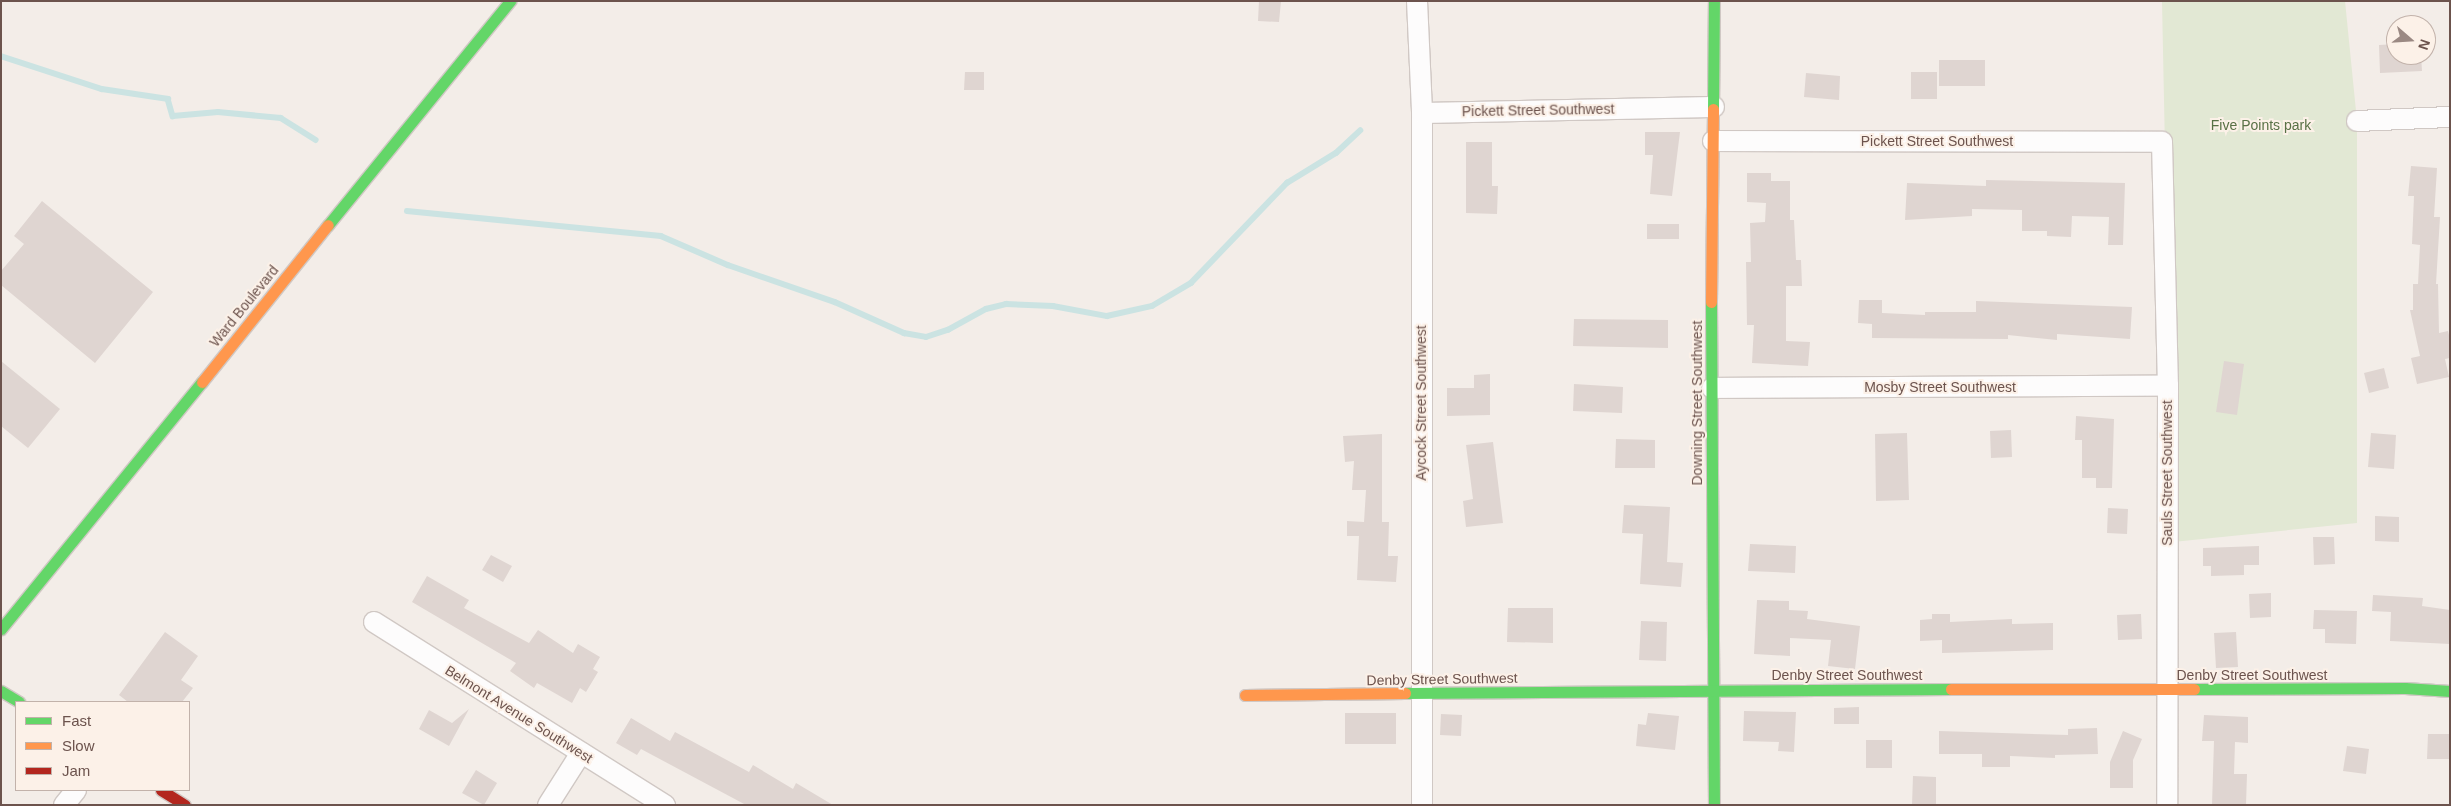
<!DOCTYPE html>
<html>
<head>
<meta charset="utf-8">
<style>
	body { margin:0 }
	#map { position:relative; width:2451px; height:806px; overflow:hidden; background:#f3ede8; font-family:Helvetica,sans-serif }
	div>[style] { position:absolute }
	.green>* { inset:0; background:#e2e8d4 }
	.stream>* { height:5.5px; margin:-2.75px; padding:0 2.75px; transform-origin:2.75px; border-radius:2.75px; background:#cbe3e2 }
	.building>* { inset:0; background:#dfd5d1 }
	.roads { filter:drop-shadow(1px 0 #d0c8c4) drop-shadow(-1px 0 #d0c8c4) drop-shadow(0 1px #d0c8c4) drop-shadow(0 -1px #d0c8c4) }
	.street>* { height:20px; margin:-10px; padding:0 10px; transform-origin:10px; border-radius:10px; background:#fdfcfc }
	.fast>* { height:11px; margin:-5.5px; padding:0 5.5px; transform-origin:5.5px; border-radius:5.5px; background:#63d668 }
	.slow>* { height:11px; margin:-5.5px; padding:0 5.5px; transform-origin:5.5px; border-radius:5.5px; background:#ff974d }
	.jam>* { height:11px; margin:-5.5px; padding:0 5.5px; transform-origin:5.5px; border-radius:5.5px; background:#b3261e }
	span { translate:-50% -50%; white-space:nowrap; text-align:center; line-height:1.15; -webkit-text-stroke:4px #fcf1e8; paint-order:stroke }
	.street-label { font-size:14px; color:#6c534d }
	.park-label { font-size:14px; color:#597146 }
	.frame { position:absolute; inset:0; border:2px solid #6c534d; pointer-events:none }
	.legend { position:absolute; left:15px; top:701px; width:175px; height:90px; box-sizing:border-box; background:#fcf1e8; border:1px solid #c2b2aa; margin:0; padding:6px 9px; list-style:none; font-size:15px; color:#6c534d }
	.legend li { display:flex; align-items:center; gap:10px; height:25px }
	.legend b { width:25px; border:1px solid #c2b2aa }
	.north { position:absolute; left:2386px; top:15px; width:50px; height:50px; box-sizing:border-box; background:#fcf1e8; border:1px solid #c2b2aa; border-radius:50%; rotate:109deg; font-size:14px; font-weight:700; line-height:20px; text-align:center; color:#6c534d }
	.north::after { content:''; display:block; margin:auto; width:18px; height:22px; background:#9b8983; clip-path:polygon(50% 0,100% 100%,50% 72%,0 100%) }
</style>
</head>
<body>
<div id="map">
	<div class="green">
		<div style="clip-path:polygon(2345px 1px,2357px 121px,2357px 523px,2173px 542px,2162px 2px)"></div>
	</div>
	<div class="stream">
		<div style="left:1px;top:56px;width:106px;rotate:18.1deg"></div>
		<div style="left:102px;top:89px;width:67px;rotate:8.6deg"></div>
		<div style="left:168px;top:99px;width:18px;rotate:74deg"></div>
		<div style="left:173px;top:116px;width:45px;rotate:-5.1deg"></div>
		<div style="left:218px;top:112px;width:63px;rotate:5.4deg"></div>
		<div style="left:281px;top:118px;width:41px;rotate:32.2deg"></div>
		<div style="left:407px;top:211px;width:255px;rotate:5.6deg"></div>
		<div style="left:661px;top:236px;width:73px;rotate:23.4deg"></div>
		<div style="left:728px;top:265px;width:113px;rotate:19.1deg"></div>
		<div style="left:835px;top:302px;width:76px;rotate:24.2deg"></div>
		<div style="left:904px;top:333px;width:22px;rotate:10deg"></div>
		<div style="left:926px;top:337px;width:23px;rotate:-18deg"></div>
		<div style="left:948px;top:330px;width:43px;rotate:-28.9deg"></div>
		<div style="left:986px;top:309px;width:21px;rotate:-14deg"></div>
		<div style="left:1006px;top:304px;width:47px;rotate:2.4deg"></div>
		<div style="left:1053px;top:306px;width:55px;rotate:10.5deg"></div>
		<div style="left:1107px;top:316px;width:46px;rotate:-12.5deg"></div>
		<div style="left:1152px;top:306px;width:45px;rotate:-30.5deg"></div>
		<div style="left:1191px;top:283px;width:139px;rotate:-46.2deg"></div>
		<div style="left:1287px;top:183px;width:57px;rotate:-31.5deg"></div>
		<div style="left:1336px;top:153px;width:33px;rotate:-43deg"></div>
	</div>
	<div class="building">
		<div style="clip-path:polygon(1259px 1px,1281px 1px,1279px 22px,1258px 21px)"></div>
		<div style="clip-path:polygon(2396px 44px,2396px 55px,2421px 55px,2422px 71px,2380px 73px,2379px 45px)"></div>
		<div style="clip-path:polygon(1939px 60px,1985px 60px,1985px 86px,1939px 86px)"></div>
		<div style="clip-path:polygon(965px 72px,984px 72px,984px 90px,964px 90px)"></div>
		<div style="clip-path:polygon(1911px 72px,1937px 72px,1937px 99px,1911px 99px)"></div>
		<div style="clip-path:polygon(1806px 73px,1840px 76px,1839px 100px,1804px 97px)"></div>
		<div style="clip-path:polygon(1645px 132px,1680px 132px,1672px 196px,1650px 194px,1653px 155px,1645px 155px)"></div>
		<div style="clip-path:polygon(1466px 142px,1492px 142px,1492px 186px,1498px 186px,1497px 214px,1466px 213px)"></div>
		<div style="clip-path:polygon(2411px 166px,2437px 168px,2434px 217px,2440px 217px,2436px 284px,2438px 284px,2439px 333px,2448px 331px,2450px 339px,2450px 358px,2445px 359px,2449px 377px,2417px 384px,2411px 358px,2420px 356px,2410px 310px,2413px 310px,2413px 284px,2418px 284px,2420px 245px,2412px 244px,2414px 196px,2408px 196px)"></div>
		<div style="clip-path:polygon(1747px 173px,1771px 173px,1771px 181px,1790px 181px,1790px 220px,1794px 220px,1796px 260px,1801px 260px,1802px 286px,1786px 286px,1786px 341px,1810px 342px,1808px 366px,1752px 363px,1754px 325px,1747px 325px,1746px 262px,1751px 262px,1750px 223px,1765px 222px,1766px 203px,1747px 202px)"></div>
		<div style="clip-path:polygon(1986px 180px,2125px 183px,2123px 245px,2108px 245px,2109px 217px,2072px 216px,2071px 237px,2047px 236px,2047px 231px,2022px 231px,2022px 210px,1972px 209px,1972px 216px,1905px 220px,1907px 183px,1986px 186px)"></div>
		<div style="clip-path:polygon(42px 201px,153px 292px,95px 363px,1px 285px,1px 271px,24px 244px,14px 236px)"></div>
		<div style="clip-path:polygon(1647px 224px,1679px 224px,1679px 239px,1647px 239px)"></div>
		<div style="clip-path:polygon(1859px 300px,1882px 300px,1882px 313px,1925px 315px,1925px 312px,1976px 312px,1976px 301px,2132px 307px,2130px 339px,2057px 334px,2057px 340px,2008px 335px,2008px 339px,1872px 338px,1872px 324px,1858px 323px)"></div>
		<div style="clip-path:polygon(1574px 319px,1668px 320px,1668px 348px,1573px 346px)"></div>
		<div style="clip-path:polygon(1px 361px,60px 409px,28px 448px,1px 426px)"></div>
		<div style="clip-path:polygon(2224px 361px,2244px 364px,2237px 415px,2216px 412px)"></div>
		<div style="clip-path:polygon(2384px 368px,2389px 388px,2369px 393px,2364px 373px)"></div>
		<div style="clip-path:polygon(1490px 374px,1490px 415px,1447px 416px,1447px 388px,1474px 388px,1474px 375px)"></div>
		<div style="clip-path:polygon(1574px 384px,1623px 387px,1622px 413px,1573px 411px)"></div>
		<div style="clip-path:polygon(2076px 416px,2114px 419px,2112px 488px,2096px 488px,2096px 478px,2082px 478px,2082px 440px,2075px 440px)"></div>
		<div style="clip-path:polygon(2011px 430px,2012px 457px,1991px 458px,1990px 431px)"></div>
		<div style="clip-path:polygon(1907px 433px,1909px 500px,1876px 501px,1875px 434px)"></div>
		<div style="clip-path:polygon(2371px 433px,2396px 435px,2394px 469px,2368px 467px)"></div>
		<div style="clip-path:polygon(1382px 434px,1382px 522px,1389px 522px,1388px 556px,1398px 556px,1396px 582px,1357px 580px,1359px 536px,1347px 536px,1347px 521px,1364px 522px,1366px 490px,1352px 490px,1354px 461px,1345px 462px,1343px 436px)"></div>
		<div style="clip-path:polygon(1616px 439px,1655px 440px,1655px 468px,1615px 468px)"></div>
		<div style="clip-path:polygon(1493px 442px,1503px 523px,1466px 527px,1463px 501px,1473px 499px,1466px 445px)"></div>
		<div style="clip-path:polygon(1624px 505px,1670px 507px,1667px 562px,1683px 563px,1681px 587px,1640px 584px,1643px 534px,1622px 533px)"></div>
		<div style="clip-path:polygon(2108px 508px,2128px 509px,2127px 534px,2107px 533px)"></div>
		<div style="clip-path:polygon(2375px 516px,2399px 517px,2399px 542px,2375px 541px)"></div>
		<div style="clip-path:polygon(2313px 537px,2334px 537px,2335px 564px,2314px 565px)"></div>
		<div style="clip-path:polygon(1750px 544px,1796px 546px,1795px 573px,1748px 571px)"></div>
		<div style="clip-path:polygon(2259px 546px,2259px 565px,2244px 565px,2244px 575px,2211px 576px,2211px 566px,2203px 566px,2203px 548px)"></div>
		<div style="clip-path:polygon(491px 555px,512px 566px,503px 582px,482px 570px)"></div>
		<div style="clip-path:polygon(427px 576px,469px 600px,464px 608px,529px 643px,538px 630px,573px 653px,578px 644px,600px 657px,593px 669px,598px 672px,586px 692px,580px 688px,572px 703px,537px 683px,534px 688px,510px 671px,516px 663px,412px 602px)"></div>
		<div style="clip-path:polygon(2271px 593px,2271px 617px,2250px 618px,2249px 594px)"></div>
		<div style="clip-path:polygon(2373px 595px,2423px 598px,2422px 606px,2450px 610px,2450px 644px,2390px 641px,2391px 612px,2372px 611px)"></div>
		<div style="clip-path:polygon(1757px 600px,1789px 601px,1789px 610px,1808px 611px,1807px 619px,1860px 626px,1855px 669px,1828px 666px,1831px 640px,1790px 638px,1790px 656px,1754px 654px)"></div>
		<div style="clip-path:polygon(1508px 608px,1553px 608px,1553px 643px,1507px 642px)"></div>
		<div style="clip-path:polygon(2314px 610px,2357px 611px,2356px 644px,2325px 643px,2325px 629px,2313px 629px)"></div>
		<div style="clip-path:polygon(1932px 614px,1950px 614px,1950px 622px,2012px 619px,2012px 624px,2053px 623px,2053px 650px,1942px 653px,1942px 640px,1920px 641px,1920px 620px,1932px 619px)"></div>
		<div style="clip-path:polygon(2141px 614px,2142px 639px,2118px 640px,2117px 615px)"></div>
		<div style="clip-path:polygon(1641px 621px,1667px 622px,1666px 661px,1639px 660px)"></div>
		<div style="clip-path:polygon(165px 632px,198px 656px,181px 680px,193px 688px,182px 702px,128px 702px,119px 695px)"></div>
		<div style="clip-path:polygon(2236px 632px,2238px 667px,2216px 668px,2214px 633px)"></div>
		<div style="clip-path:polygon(1859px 707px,1859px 724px,1834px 724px,1834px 708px)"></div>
		<div style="clip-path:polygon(469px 709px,449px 746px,419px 729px,429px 710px,452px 723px)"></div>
		<div style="clip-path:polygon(1744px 711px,1796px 712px,1794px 752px,1778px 751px,1779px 742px,1743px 741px)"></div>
		<div style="clip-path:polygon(1345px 713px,1396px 713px,1396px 744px,1345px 744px)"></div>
		<div style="clip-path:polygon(1648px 713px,1679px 716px,1675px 750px,1636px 746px,1638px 724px,1646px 725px)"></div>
		<div style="clip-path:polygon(1441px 714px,1462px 715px,1461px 736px,1440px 735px)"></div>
		<div style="clip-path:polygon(2204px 715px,2248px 717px,2248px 743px,2235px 742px,2234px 774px,2247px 774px,2246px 805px,2212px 805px,2214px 741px,2202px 741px)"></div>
		<div style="clip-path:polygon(631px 718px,670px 741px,675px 732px,749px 772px,753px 765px,793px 789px,796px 783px,833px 805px,746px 805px,641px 749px,637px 755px,616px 743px)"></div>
		<div style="clip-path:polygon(2097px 728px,2098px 754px,2055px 755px,2055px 758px,2010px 756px,2010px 767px,1982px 767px,1982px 754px,1939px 754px,1939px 731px,2068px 735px,2068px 729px)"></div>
		<div style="clip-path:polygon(2123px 731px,2142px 739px,2133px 760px,2133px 788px,2110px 788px,2110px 762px)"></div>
		<div style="clip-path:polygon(2428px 734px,2450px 734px,2450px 759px,2427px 759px)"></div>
		<div style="clip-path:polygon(1866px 740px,1892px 740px,1892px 768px,1866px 768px)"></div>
		<div style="clip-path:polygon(2347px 746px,2369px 749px,2366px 774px,2343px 771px)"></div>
		<div style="clip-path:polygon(476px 770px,497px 783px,484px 805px,462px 793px)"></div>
		<div style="clip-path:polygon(1913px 776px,1936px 777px,1936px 805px,1912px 805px)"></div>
	</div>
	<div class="roads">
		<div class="street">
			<div style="left:1417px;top:1px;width:112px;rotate:87.4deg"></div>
			<div style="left:1422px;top:113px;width:692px;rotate:90deg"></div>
			<div style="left:1422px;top:113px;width:292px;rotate:-1.2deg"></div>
			<div style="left:2357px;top:121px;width:93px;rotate:-2.5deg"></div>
			<div style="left:1713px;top:141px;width:449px;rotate:0.1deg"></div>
			<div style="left:2162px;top:142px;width:244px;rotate:88.6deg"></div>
			<div style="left:2168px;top:386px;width:419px;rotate:90.1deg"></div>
			<div style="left:1712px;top:388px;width:456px;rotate:-0.3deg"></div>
			<div style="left:374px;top:622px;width:344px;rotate:32.2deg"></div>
			<div style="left:64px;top:805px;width:19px;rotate:-51deg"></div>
			<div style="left:548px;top:805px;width:62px;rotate:-57.6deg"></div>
		</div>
		<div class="fast">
			<div style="left:1713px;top:109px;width:108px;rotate:-89.5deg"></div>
			<div style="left:328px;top:225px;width:289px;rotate:-50.9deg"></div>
			<div style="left:1711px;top:302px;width:503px;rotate:89.66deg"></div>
			<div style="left:1px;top:629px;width:318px;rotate:-50.9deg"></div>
			<div style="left:2194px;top:689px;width:211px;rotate:-0.3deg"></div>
			<div style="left:2405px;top:688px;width:45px;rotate:3.8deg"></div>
			<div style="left:1px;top:691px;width:21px;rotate:31deg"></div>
			<div style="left:1405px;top:693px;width:546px;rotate:-0.42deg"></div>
		</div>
		<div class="slow">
			<div style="left:1711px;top:302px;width:193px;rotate:-89.4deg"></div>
			<div style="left:202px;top:382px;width:201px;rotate:-51.3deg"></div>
			<div style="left:1951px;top:689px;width:243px"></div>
			<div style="left:1245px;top:695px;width:160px;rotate:-0.7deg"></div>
		</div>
		<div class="jam">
			<div style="left:161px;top:790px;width:28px;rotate:32deg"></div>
		</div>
	</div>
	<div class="street-label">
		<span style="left:1538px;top:110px;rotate:-1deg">Pickett Street Southwest</span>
		<span style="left:1937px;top:141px">Pickett Street Southwest</span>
		<span style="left:244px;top:306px;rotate:-51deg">Ward Boulevard</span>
		<span style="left:1940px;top:387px">Mosby Street Southwest</span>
		<span style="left:1421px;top:403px;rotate:-90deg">Aycock Street Southwest</span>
		<span style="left:1697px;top:403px;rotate:-90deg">Downing Street Southwest</span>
		<span style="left:2167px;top:473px;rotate:-90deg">Sauls Street Southwest</span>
		<span style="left:1847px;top:675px">Denby Street Southwest</span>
		<span style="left:2252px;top:675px">Denby Street Southwest</span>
		<span style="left:1442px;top:679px;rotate:-1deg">Denby Street Southwest</span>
		<span style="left:519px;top:714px;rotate:32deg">Belmont Avenue Southwest</span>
	</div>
	<div class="park-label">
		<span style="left:2261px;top:125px">Five Points park</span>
	</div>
	<div class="frame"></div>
	<ul class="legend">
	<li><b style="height:6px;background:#63d668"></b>Fast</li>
	<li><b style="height:6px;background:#ff974d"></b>Slow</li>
	<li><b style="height:6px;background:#b3261e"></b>Jam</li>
	</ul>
	<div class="north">N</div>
</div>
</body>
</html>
